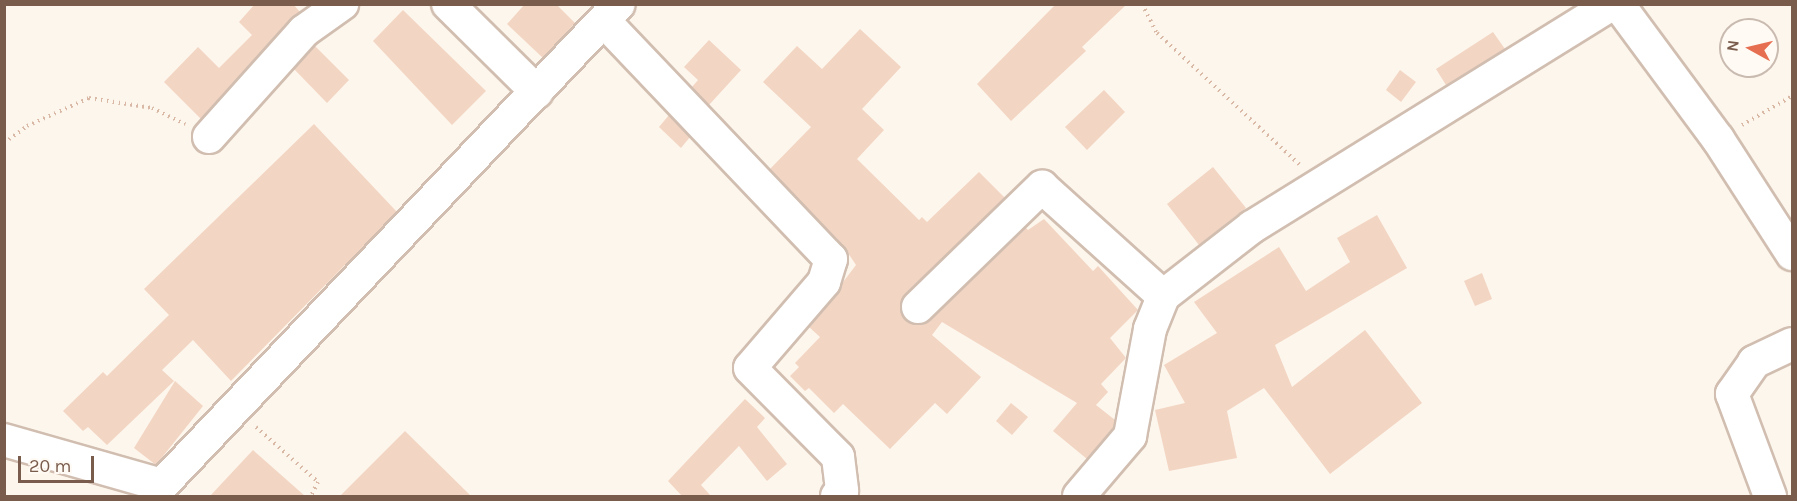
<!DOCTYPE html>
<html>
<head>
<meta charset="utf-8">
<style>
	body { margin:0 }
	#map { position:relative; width:1797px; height:501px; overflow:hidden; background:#fdf6ec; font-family:Karla,sans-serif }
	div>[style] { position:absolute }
	.building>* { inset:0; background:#f3d5c3 }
	.path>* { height:4px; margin-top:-2px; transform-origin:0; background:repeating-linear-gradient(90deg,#d9b8a5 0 1.5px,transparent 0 6px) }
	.roads { filter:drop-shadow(2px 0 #d1beb0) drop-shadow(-2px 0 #d1beb0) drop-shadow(0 2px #d1beb0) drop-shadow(0 -2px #d1beb0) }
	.minor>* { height:32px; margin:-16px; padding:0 16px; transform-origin:16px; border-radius:16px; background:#fff }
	span { translate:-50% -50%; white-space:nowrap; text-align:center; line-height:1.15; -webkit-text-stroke:4.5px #fffaf3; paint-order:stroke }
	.frame { position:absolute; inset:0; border:6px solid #7a5c4d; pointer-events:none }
	.north { position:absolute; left:1719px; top:18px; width:60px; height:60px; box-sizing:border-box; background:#fffaf3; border:2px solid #cabbb1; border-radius:50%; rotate:278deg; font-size:16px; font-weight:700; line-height:24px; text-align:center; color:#7a5c4d }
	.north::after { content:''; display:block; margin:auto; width:21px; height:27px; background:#e76f51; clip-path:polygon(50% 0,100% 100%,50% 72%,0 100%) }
	.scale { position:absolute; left:18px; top:456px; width:76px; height:27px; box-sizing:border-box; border:3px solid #7a5c4d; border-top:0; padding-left:8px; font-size:18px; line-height:21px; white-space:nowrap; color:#7a5c4d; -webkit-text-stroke:4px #fffaf3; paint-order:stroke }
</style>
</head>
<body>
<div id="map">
	<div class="building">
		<div style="clip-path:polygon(255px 4px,293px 4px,300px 12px,201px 119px,164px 82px,198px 47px,219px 68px,252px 35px,239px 22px)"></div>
		<div style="clip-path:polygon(525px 4px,556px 4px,575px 23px,543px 58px,507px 24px)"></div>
		<div style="clip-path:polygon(1056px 4px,1127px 4px,1082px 47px,1086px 51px,1011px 121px,977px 84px)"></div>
		<div style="clip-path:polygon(403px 10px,486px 91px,452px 125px,373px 41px)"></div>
		<div style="clip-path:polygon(860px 29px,901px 67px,862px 109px,884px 130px,857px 159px,919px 220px,922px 217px,927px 222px,979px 172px,1005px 198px,905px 294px,900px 311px,906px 320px,922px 325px,931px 320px,1026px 228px,1028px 230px,1044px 219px,1093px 271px,1098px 266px,1138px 310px,1110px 338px,1126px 358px,1101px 384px,1108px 392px,1096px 405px,1115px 420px,1113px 428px,1087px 459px,1053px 431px,1077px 403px,942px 322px,932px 335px,981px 377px,947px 414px,935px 403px,890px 449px,843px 404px,834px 413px,809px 388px,805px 391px,790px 376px,799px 367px,795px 363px,820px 337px,809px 327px,856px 265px,844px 247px,770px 169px,811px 127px,763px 82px,797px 46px,822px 69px)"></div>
		<div style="clip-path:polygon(1493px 32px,1505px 49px,1446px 85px,1436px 69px)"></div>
		<div style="clip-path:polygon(709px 40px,741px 70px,709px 105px,692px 87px,698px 80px,684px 67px)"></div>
		<div style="clip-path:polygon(315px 46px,349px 80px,327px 103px,294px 69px)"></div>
		<div style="clip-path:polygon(1400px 70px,1416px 82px,1401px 102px,1386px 90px)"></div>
		<div style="clip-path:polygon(1104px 90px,1125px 112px,1087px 150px,1065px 127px)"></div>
		<div style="clip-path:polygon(669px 115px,690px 137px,681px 148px,659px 127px)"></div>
		<div style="clip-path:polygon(314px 124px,397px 212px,231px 381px,193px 340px,162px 370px,174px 381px,107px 445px,88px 427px,83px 431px,63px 411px,103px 372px,107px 376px,169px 315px,144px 289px)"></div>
		<div style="clip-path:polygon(1213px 167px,1246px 208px,1199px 245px,1167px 204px)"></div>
		<div style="clip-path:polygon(1377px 215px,1407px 268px,1275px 345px,1292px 387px,1365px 330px,1422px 403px,1330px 474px,1264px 388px,1227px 411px,1237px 458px,1169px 471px,1155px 410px,1185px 403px,1164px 365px,1217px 333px,1194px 302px,1279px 247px,1306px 291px,1350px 262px,1337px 238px)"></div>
		<div style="clip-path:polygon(1482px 273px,1492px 299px,1475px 306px,1464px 281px)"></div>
		<div style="clip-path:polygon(175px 381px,203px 406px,156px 465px,134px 448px)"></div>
		<div style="clip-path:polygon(745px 399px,765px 418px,757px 427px,787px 464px,767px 481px,739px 446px,701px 485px,711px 496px,682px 496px,668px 481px)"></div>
		<div style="clip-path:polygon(1011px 403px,1028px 417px,1012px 435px,996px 421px)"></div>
		<div style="clip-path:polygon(405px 431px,471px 496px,340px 496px)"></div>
		<div style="clip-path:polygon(253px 450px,305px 496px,210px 496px)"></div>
	</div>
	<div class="path">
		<div style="left:1142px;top:4px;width:33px;rotate:63deg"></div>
		<div style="left:1157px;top:33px;width:195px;rotate:42.7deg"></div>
		<div style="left:1742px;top:125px;width:58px;rotate:-30.1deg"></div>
		<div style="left:4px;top:143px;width:29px;rotate:-36deg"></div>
		<div style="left:27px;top:126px;width:68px;rotate:-24.3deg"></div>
		<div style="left:89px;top:98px;width:64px;rotate:9deg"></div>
		<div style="left:152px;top:108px;width:37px;rotate:26deg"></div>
		<div style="left:256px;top:427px;width:83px;rotate:41.6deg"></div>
		<div style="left:318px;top:482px;width:16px;rotate:117deg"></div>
	</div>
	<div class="roads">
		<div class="minor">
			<div style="left:448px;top:4px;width:125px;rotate:44.7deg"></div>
			<div style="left:1618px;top:4px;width:168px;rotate:53.5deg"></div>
			<div style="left:1718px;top:139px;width:137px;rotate:57.2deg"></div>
			<div style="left:604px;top:21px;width:329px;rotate:46.4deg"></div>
			<div style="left:831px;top:259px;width:24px;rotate:107deg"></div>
			<div style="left:824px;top:282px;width:113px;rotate:130.7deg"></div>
			<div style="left:750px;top:368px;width:125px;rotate:45.3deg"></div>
			<div style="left:838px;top:457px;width:34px;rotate:83deg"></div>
			<div style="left:842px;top:491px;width:7px;rotate:135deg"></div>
			<div style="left:209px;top:137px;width:142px;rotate:-48.1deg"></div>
			<div style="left:304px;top:31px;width:47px;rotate:-35.4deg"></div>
			<div style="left:918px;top:307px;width:173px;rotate:-44.1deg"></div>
			<div style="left:1042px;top:187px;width:163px;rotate:42deg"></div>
			<div style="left:4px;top:440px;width:164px;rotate:15.9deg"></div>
			<div style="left:162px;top:485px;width:663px;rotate:-46.47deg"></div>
			<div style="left:1079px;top:496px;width:79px;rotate:-49.6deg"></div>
			<div style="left:1130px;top:436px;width:109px;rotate:-79.4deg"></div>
			<div style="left:1150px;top:329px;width:35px;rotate:-68deg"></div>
			<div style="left:1163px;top:296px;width:113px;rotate:-37.8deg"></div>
			<div style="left:1252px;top:227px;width:423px;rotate:-31.8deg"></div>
			<div style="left:1770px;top:496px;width:109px;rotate:-110.4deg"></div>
			<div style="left:1732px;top:394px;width:39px;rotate:-55deg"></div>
			<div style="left:1754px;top:362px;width:42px;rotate:-25.3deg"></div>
		</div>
	</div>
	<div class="frame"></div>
	<div class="north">N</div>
	<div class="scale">20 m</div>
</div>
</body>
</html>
